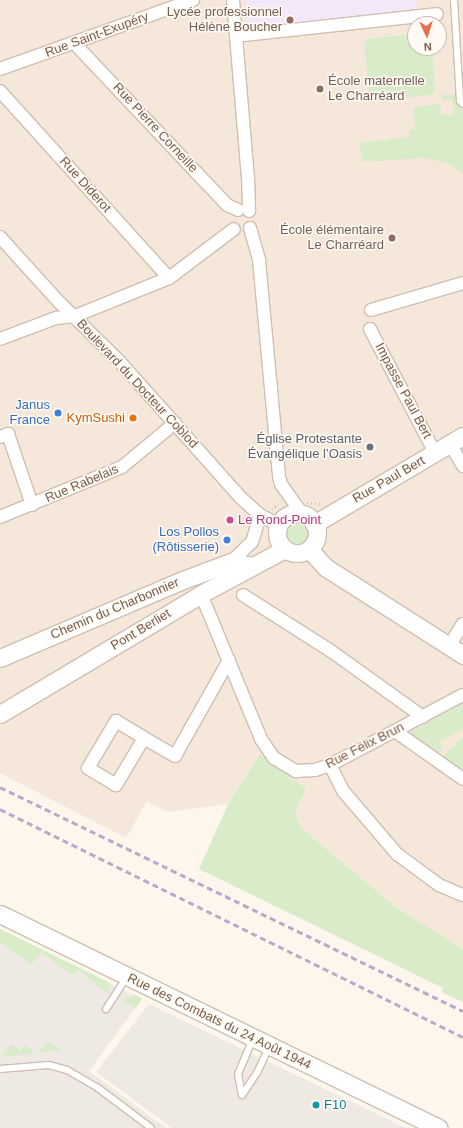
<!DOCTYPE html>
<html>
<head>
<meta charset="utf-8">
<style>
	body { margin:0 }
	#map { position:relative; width:463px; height:1128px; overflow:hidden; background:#fdf6ec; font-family:Arial,sans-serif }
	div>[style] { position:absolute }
	.residential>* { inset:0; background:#f5e8da }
	.industrial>* { inset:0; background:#efe9e4 }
	.education>* { inset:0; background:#f3e8fa }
	.green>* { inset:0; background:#d8ecc9 }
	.round { border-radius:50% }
	.path>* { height:2px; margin-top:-1px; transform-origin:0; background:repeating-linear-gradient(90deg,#d9b8a5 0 1px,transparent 0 4px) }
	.roads { filter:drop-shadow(1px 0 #d1beb0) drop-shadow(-1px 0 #d1beb0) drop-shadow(0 1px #d1beb0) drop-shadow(0 -1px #d1beb0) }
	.lane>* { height:6px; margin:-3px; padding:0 3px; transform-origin:3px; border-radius:3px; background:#fff }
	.street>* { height:12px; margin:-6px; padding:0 6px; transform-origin:6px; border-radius:6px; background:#fff }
	.secondary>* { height:17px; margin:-8.5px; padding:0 8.5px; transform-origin:8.5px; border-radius:8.5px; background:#fff }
	.secondary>.ring { margin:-8.5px; padding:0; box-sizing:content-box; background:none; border:17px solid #fff; border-radius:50% }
	.rail>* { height:3px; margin-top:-1.5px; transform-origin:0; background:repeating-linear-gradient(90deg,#b9a8c9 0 6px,transparent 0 10px) }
	.dots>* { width:11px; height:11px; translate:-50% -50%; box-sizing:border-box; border:2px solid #fffaf3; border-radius:50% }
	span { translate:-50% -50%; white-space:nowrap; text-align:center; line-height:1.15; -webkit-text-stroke:3px #fffaf3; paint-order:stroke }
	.education-label { font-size:13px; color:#785e54 }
	.right { translate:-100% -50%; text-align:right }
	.left { translate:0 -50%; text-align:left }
	.street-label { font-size:13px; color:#7a5c4d }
	.shop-label { font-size:13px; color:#366cbe }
	.food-label { font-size:13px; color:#c56008 }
	.worship-label { font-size:13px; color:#5b616d }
	.hotel-label { font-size:13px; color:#b23c85 }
	.culture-label { font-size:13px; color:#0d838f }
	.north { position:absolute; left:407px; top:16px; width:40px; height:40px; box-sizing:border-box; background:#fffaf3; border:1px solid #cabbb1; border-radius:50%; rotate:176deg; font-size:11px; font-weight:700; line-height:16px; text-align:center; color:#7a5c4d }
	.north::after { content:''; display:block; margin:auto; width:14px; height:18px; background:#e76f51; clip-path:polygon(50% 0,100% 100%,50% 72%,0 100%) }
</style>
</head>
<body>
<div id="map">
	<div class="residential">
		<div style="clip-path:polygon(evenodd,0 0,463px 0,463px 949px,398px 909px,301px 828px,295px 812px,260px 754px,228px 804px,167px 812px,147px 801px,126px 838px,0 773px,0 0,415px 24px,439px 24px,439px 48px,415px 48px,415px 24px)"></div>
	</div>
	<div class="industrial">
		<div style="clip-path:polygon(0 929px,142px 999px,89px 1071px,166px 1128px,0 1128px)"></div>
		<div style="clip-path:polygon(149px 1004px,406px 1128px,172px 1128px,96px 1072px)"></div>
	</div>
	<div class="education">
		<div style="clip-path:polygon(246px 0,416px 0,417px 12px,248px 28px)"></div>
	</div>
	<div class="green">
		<div style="clip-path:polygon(415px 34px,415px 48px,432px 48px,435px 92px,429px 95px,376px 101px,370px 98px,364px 46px,366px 39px)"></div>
		<div style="clip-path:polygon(456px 94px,463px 111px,463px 174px,451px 164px,425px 158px,363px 162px,359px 143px,409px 137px,409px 130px,415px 129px,413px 107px,440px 104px,441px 115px,454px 115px,452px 100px,443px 101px,442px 95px)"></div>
		<div class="round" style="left:284px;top:521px;width:24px;height:24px"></div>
		<div style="clip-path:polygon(463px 703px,463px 729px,440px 741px,443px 748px,435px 755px,418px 745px,410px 732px)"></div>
		<div style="clip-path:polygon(463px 737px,463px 775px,440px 759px)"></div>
		<div style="clip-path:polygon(260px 754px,306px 789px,295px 812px,301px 828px,398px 909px,463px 949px,463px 1002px,441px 992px,443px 988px,199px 869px,228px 804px)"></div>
		<div style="clip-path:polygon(0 929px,108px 982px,110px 995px,78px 970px,73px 976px,41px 952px,31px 965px,0 942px)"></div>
		<div style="clip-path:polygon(136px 995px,142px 999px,136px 1008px,121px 1000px)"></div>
		<div style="clip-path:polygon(48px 1041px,61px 1050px,1px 1057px,11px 1044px,21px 1051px,25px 1045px,35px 1053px,39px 1052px)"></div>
	</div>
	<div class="path">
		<div style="left:307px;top:503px;width:13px;rotate:4deg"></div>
		<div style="left:272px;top:510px;width:11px;rotate:-45deg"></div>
	</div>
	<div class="roads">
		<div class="lane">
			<div style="left:454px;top:0;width:101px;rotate:86.6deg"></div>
			<div style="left:460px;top:101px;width:4px;rotate:45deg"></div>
			<div style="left:106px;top:1009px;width:38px;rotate:-57deg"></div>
			<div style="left:0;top:1069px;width:49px;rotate:-4.7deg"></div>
			<div style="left:49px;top:1065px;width:19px;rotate:16deg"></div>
			<div style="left:67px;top:1070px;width:36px;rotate:30deg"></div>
			<div style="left:98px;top:1088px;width:66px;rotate:37deg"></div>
			<div style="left:242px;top:1095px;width:21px;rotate:-101deg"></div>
			<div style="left:238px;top:1074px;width:38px;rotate:-67deg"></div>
			<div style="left:242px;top:1095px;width:27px;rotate:-56deg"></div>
			<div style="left:257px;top:1073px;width:29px;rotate:-65deg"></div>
		</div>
		<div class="street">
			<div style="left:233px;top:0;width:178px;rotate:85.2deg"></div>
			<div style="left:248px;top:177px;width:34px;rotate:88deg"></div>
			<div style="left:236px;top:36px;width:202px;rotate:-6.2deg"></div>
			<div style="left:74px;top:43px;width:223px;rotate:46.6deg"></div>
			<div style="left:227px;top:205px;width:12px;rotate:24deg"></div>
			<div style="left:0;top:69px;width:205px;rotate:-19.7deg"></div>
			<div style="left:0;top:91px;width:252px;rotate:47.9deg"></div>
			<div style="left:250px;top:228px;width:33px;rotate:74deg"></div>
			<div style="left:259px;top:260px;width:218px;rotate:84.7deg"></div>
			<div style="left:279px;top:477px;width:7px;rotate:74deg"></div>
			<div style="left:281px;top:484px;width:37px;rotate:55deg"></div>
			<div style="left:0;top:237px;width:86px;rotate:47.8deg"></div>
			<div style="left:58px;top:301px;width:86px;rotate:44.5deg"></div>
			<div style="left:119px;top:361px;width:183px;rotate:48.3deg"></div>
			<div style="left:241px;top:498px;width:25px;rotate:42deg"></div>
			<div style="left:260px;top:515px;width:21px;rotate:28deg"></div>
			<div style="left:371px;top:310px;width:96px;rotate:-16.4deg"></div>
			<div style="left:370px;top:329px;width:140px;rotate:62.3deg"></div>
			<div style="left:0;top:339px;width:60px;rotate:-20.6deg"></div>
			<div style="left:56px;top:318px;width:19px;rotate:-6deg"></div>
			<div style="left:75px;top:316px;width:101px;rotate:-22deg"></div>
			<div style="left:169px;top:278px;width:81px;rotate:-37deg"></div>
			<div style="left:0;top:437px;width:9px;rotate:-21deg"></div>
			<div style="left:8px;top:434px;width:75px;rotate:71.3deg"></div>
			<div style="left:450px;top:444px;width:26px;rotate:59deg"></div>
			<div style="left:0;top:517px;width:132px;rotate:-22.3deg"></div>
			<div style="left:122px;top:467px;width:69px;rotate:-39.7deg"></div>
			<div style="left:231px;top:562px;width:29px;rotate:-44deg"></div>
			<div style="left:252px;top:542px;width:28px;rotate:-73deg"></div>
			<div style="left:201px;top:594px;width:157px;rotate:67.5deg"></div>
			<div style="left:261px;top:739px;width:23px;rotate:56deg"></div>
			<div style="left:274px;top:758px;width:26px;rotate:31deg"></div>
			<div style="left:296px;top:771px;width:19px;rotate:-3deg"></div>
			<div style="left:315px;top:770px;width:16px;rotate:-18deg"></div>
			<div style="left:330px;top:765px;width:150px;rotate:-27.8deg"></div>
			<div style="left:243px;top:595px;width:104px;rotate:32.5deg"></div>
			<div style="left:331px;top:651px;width:113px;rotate:35.7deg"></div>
			<div style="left:449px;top:646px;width:26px;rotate:-58deg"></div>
			<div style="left:395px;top:731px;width:83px;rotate:35.2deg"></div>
			<div style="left:144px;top:738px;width:55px;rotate:120.8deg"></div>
			<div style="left:116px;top:785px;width:33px;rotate:-149deg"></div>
			<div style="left:88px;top:768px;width:55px;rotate:-59.2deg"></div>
			<div style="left:116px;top:721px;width:33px;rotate:31deg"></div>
			<div style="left:144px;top:738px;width:36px;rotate:30deg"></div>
			<div style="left:175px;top:756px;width:110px;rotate:-60.6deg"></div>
			<div style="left:330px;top:765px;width:30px;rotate:63deg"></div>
			<div style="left:344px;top:792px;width:82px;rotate:49.5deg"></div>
			<div style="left:397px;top:854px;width:52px;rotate:36.4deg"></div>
			<div style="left:439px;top:885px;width:26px;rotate:23deg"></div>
		</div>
		<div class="secondary">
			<div class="ring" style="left:277px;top:513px;width:23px;height:23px"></div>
			<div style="left:314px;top:524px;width:173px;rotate:-30.6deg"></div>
			<div style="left:309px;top:549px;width:24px;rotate:48deg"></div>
			<div style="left:325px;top:567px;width:164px;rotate:32.5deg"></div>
			<div style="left:0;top:658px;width:199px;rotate:-23.1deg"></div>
			<div style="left:183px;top:580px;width:51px;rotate:-20.6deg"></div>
			<div style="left:231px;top:562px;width:22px;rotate:10deg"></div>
			<div style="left:0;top:714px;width:234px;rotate:-30.8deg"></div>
			<div style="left:201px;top:594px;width:95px;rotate:-28.2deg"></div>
			<div style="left:0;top:914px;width:488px;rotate:26deg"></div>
		</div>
	</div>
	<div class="rail">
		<div style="left:0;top:787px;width:514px;rotate:25.82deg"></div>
		<div style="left:0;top:809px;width:516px;rotate:26.22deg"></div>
	</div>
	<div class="dots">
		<div style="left:290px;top:20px;background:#8d6e63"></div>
		<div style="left:320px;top:89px;background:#8d6e63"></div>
		<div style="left:392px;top:238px;background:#8d6e63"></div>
		<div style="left:58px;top:413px;background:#3f7fe0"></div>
		<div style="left:133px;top:418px;background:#e8710a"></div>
		<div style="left:370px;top:447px;background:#6b7280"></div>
		<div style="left:230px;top:520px;background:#d1479c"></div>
		<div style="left:227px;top:540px;background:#3f7fe0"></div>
		<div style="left:316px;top:1105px;background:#0f9aa8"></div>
	</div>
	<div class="education-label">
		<span class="right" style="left:282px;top:20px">Lycée professionnel<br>Hélène Boucher</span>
		<span class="left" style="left:328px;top:89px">École maternelle<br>Le Charréard</span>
		<span class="right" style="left:384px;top:238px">École élémentaire<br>Le Charréard</span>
	</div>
	<div class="street-label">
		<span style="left:97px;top:35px;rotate:-20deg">Rue Saint-Exupéry</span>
		<span style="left:155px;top:128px;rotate:47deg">Rue Pierre Corneille</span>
		<span style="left:85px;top:185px;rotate:48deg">Rue Diderot</span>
		<span style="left:137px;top:384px;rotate:47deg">Boulevard du Docteur Coblod</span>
		<span style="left:403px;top:391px;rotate:62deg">Impasse Paul Bert</span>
		<span style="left:389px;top:480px;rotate:-30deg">Rue Paul Bert</span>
		<span style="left:82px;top:484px;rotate:-23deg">Rue Rabelais</span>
		<span style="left:115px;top:609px;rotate:-23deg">Chemin du Charbonnier</span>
		<span style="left:141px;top:630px;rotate:-31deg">Pont Berliet</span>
		<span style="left:365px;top:746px;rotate:-27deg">Rue Félix Brun</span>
		<span style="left:219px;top:1022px;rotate:26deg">Rue des Combats du 24 Août 1944</span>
	</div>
	<div class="shop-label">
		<span class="right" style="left:50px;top:413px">Janus<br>France</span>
		<span class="right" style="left:219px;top:540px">Los Pollos<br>(Rôtisserie)</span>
	</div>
	<div class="food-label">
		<span class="right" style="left:125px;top:418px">KymSushi</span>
	</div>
	<div class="worship-label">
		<span class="right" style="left:362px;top:447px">Église Protestante<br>Évangélique l’Oasis</span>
	</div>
	<div class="hotel-label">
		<span class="left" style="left:238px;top:520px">Le Rond-Point</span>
	</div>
	<div class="culture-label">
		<span class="left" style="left:324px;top:1105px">F10</span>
	</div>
	<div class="north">N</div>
</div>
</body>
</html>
